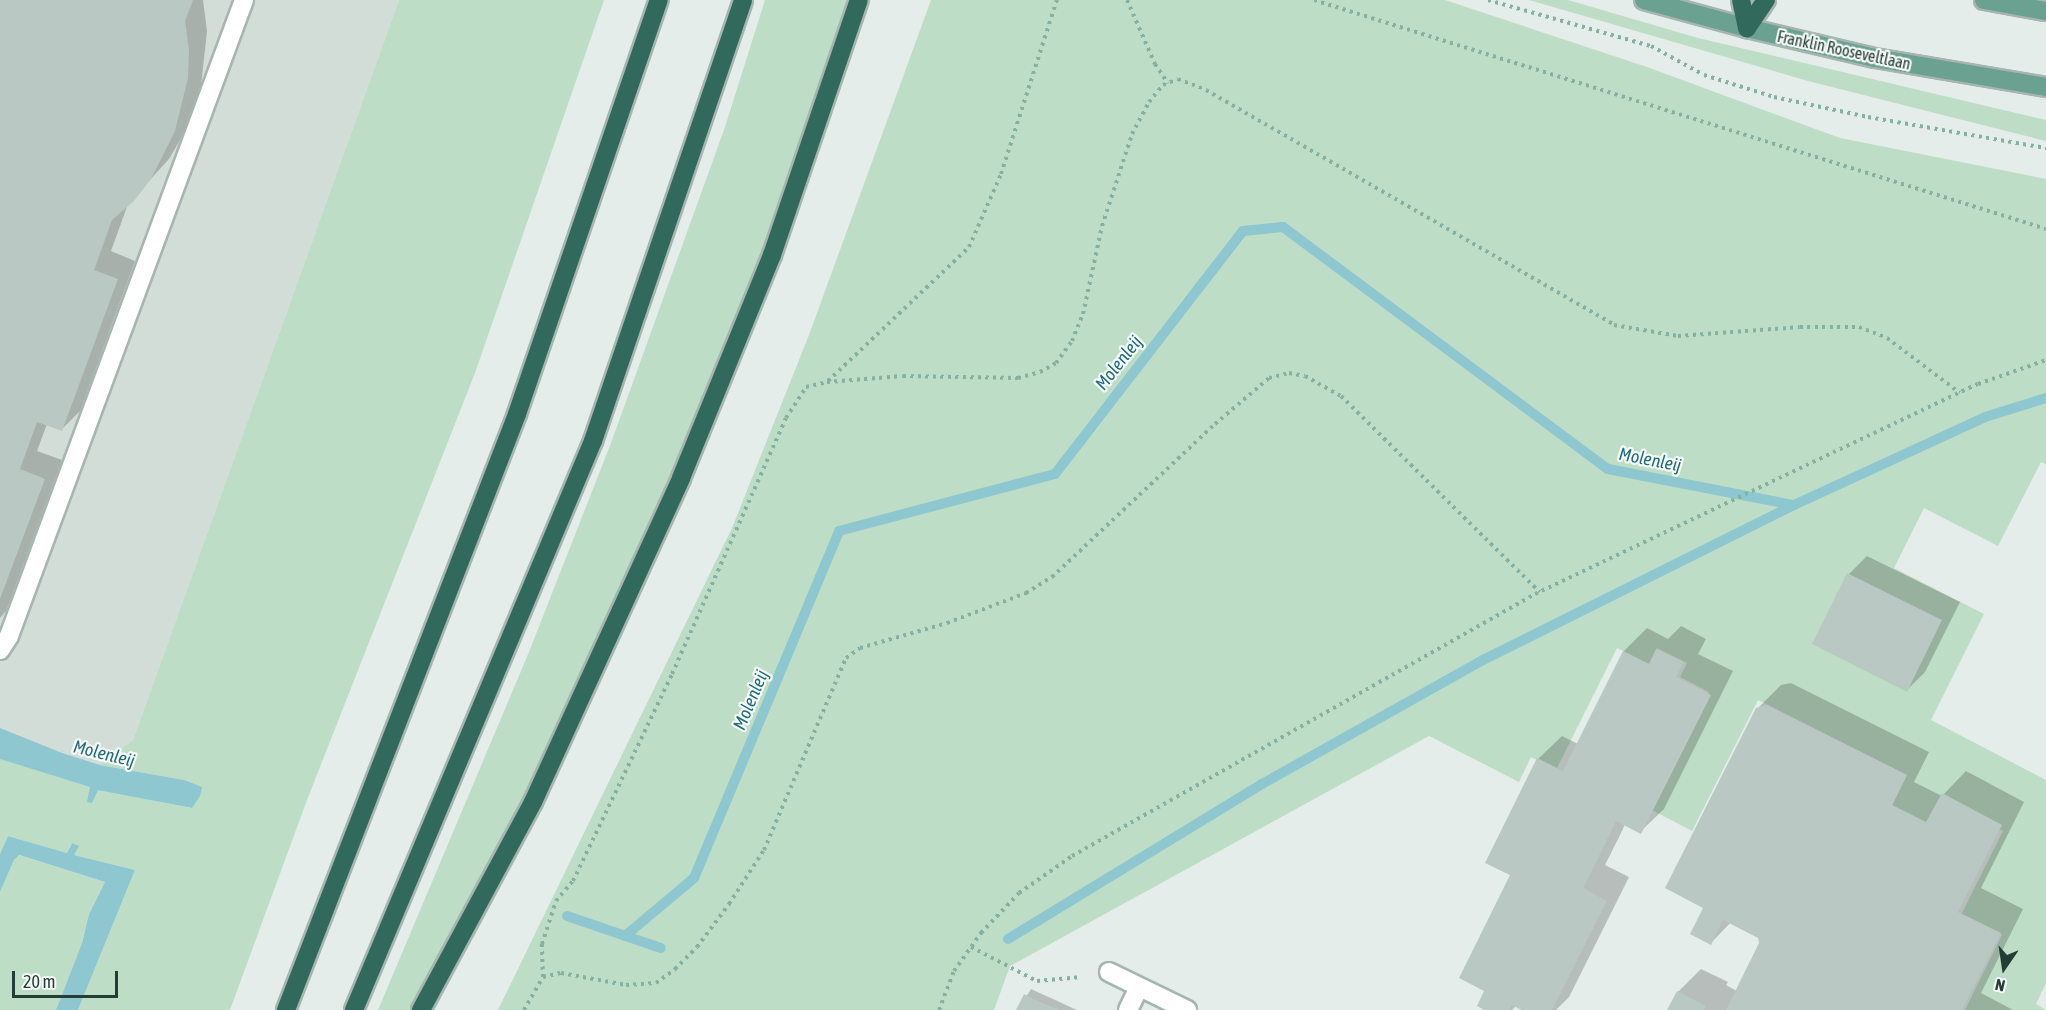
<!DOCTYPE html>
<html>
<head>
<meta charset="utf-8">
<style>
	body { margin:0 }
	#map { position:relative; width:2046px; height:1010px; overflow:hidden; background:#e4ede9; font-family:"Asap Condensed",sans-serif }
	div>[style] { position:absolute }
	.built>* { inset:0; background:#d2ddd8 }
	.green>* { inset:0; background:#beddc6 }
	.water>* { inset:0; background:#8ec7d0 }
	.shadow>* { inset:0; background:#0003 }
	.stream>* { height:10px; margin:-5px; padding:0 5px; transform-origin:5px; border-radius:5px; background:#8ec7d0 }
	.building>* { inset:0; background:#b9c8c2 }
	.path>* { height:4px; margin-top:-2px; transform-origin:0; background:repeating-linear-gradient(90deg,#86b0a1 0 3px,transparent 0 7.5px) }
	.roads { filter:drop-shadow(2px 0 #a7b5b0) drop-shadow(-2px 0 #a7b5b0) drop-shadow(0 2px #a7b5b0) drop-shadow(0 -2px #a7b5b0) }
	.lane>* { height:18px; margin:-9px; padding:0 9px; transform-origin:9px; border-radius:9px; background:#fff }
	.street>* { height:18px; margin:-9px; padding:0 9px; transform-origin:9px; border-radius:9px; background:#fff }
	.primary>* { height:18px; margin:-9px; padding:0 9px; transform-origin:9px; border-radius:9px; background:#6aa191 }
	.highway>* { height:18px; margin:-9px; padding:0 9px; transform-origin:9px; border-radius:9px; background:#316a5c }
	span { translate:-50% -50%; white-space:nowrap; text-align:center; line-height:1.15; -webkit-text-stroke:4.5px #f5f9f7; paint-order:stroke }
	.street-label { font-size:16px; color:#243e36 }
	.water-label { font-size:18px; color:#206c79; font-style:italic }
	.north { position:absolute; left:1974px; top:938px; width:60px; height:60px; -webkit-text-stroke:4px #f5f9f7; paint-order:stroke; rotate:193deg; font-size:16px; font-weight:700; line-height:24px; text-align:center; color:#243e36 }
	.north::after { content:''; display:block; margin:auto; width:21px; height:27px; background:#243e36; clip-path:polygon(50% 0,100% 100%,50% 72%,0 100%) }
	.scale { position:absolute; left:12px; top:971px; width:106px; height:27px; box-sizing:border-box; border:3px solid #243e36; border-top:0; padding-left:8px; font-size:18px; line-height:21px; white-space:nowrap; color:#243e36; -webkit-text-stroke:4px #f5f9f7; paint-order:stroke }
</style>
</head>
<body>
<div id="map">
	<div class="built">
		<div style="clip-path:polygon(0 0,399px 0,133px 740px,8px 836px,0 854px)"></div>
	</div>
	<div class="green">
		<div style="clip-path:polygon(399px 0,604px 0,475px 373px,307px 800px,230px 1010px,78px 1010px,135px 870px,74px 855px,71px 844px,67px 853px,8px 836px,0 854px,0 759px,91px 787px,92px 803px,97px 789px,191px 808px,184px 780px,100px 765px,133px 740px)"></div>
		<div style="clip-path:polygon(765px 0,853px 0,746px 295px,664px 497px,548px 762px,413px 1010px,378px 1010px,529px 652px,611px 443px,725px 127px)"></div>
		<div style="clip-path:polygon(931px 0,1445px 0,1647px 67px,1840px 138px,2046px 179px,2046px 464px,2041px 462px,1998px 546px,1924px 508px,1894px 568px,1984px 614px,1931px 720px,2046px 780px,2046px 983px,2036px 1004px,2046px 1010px,1965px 1010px,2002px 935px,1961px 915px,2003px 831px,1942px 800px,1928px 827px,1891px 808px,1907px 775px,1758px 700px,1692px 831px,1650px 809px,1709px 692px,1680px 677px,1687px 663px,1657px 648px,1649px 664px,1617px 648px,1556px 770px,1531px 757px,1519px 782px,1429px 736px,1010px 966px,994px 1010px,498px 1010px,732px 528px,809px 335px)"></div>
		<div style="clip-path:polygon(1529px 0,1568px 0,1698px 38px,2046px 120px,2046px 141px,1808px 81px)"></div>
		<div style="clip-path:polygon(18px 855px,105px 882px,89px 914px,82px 943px,56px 1010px,0 1010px,0 892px,14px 860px)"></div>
	</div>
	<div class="water">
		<div style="clip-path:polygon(0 728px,62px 753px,100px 765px,184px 780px,202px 787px,200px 796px,192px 808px,98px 790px,92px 803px,87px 802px,90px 787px,0 759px)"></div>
		<div style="clip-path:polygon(8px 836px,67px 853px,72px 843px,79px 846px,74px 855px,135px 870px,78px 1010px,56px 1010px,82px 943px,89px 914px,105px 882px,19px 855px,14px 860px,0 892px,0 854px)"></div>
	</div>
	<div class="shadow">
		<div style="clip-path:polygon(0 0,203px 0,207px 31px,201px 86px,183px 135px,169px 159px,128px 204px,111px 251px,135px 261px,80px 411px,62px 429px,47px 424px,37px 451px,62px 460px,6px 611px,0 618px)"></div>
		<div style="clip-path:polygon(1867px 556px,1960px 602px,1925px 672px,1907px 690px,1849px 574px)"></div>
		<div style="clip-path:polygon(1681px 626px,1706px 639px,1698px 654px,1733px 671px,1664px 809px,1640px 832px,1625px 824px,1622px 831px,1605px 865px,1629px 877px,1569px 997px,1556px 1010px,1525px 1010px,1516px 1006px,1512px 1010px,1487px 1010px,1487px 990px,1538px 759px,1562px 736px,1578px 744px,1624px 651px,1647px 628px,1668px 639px)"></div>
		<div style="clip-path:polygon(1791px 683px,1929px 752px,1914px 782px,1942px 796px,1966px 771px,2024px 802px,1981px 888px,2023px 909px,1981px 993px,2013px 1010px,1669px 1010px,1678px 992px,1701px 969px,1728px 982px,1726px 985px,1737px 991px,1761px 943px,1759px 937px,1731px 922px,1711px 943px,1705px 908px,1757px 709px,1781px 685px)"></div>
		<div style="clip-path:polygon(1031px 989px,1077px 1010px,1018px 1010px)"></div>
	</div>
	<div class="stream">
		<div style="left:567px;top:916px;width:99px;rotate:18.8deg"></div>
		<div style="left:625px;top:936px;width:90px;rotate:-40deg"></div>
		<div style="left:694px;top:878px;width:376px;rotate:-67.3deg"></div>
		<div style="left:839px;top:531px;width:223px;rotate:-14.8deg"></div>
		<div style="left:1055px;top:474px;width:307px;rotate:-52.3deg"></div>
		<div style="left:1243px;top:231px;width:40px;rotate:-5.7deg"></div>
		<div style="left:1283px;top:227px;width:405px;rotate:36.7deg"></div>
		<div style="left:1608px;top:469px;width:189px;rotate:11deg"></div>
		<div style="left:1008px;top:939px;width:298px;rotate:-31.4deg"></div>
		<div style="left:1262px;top:784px;width:253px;rotate:-29.3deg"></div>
		<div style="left:1483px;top:660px;width:347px;rotate:-26.5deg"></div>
		<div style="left:1794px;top:505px;width:210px;rotate:-24.7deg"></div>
		<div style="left:1985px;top:417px;width:64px;rotate:-17.3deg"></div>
	</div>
	<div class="building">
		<div style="clip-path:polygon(0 0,193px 0,185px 21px,189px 50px,188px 78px,175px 131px,151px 179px,134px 201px,112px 220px,94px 270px,118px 279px,62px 431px,37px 422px,20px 469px,45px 479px,0 599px)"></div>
		<div style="clip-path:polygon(1847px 573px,1942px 620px,1907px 692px,1812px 644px)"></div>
		<div style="clip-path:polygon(1656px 649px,1684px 662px,1676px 677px,1711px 695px,1641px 834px,1616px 821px,1599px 856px,1583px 888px,1607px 901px,1552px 1010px,1521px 1010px,1512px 1005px,1509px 1010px,1484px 1010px,1477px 1006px,1484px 991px,1459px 978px,1510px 875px,1485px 863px,1537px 758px,1563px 771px,1623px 651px,1649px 664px)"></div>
		<div style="clip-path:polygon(1767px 705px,1907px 775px,1892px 805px,1926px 822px,1942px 793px,2002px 825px,1958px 912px,2001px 933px,1962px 1010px,1726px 1010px,1759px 943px,1758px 938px,1723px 920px,1711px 945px,1690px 934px,1703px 908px,1665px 888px,1756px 708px)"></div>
		<div style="clip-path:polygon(1677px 991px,1706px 1006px,1704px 1010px,1667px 1010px)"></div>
		<div style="clip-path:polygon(1024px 994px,1038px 1001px,1059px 1010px,1016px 1010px)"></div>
	</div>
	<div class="path">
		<div style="left:1127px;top:0;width:70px;rotate:66.4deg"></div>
		<div style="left:1155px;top:64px;width:23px;rotate:56deg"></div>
		<div style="left:1314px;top:0;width:767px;rotate:17.37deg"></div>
		<div style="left:1488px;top:0;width:169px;rotate:15.8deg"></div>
		<div style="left:1651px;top:46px;width:60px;rotate:28.7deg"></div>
		<div style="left:1704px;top:75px;width:73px;rotate:17.4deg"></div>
		<div style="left:1774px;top:97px;width:96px;rotate:12deg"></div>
		<div style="left:1868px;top:117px;width:181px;rotate:9.9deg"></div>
		<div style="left:828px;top:381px;width:195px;rotate:-43.5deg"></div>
		<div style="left:969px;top:247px;width:80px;rotate:-66.3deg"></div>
		<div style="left:1001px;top:174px;width:183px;rotate:-72.2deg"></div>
		<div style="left:971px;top:947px;width:74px;rotate:27.3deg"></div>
		<div style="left:1037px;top:981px;width:45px;rotate:-5.1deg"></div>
		<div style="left:543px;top:977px;width:18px;rotate:-13deg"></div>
		<div style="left:561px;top:973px;width:66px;rotate:10.5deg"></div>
		<div style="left:626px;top:985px;width:30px;rotate:-4deg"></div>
		<div style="left:656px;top:983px;width:24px;rotate:-36deg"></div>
		<div style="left:675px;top:969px;width:31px;rotate:-45deg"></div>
		<div style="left:697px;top:947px;width:54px;rotate:-53.3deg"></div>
		<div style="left:729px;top:904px;width:64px;rotate:-57.1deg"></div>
		<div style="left:764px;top:850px;width:209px;rotate:-66.9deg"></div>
		<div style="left:846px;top:658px;width:17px;rotate:-36deg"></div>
		<div style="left:860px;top:648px;width:91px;rotate:-16deg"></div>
		<div style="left:947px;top:623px;width:85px;rotate:-20.8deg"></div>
		<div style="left:1026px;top:593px;width:31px;rotate:-32deg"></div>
		<div style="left:1052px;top:577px;width:224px;rotate:-43.2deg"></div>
		<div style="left:1215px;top:424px;width:71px;rotate:-40.4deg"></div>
		<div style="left:1269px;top:378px;width:21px;rotate:-14deg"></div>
		<div style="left:1289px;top:373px;width:16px;rotate:11deg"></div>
		<div style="left:1305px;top:376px;width:41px;rotate:29.1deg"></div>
		<div style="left:1341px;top:396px;width:279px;rotate:44.6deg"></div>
		<div style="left:524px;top:1010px;width:38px;rotate:-60deg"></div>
		<div style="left:543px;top:977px;width:33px;rotate:-92deg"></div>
		<div style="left:542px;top:944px;width:45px;rotate:-72deg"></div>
		<div style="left:556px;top:901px;width:26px;rotate:-50deg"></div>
		<div style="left:573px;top:881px;width:229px;rotate:-64.4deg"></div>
		<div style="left:672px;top:674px;width:280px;rotate:-66deg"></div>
		<div style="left:786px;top:418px;width:37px;rotate:-57deg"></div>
		<div style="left:806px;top:387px;width:22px;rotate:-13deg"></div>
		<div style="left:827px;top:382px;width:76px;rotate:-4.5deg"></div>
		<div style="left:903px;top:376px;width:115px;rotate:1deg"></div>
		<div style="left:1018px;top:378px;width:23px;rotate:-15deg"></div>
		<div style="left:1040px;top:372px;width:18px;rotate:-29deg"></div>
		<div style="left:1056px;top:363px;width:27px;rotate:-54deg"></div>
		<div style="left:1072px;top:341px;width:29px;rotate:-68deg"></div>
		<div style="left:1083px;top:314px;width:90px;rotate:-77.8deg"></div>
		<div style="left:1102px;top:226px;width:97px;rotate:-71.9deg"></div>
		<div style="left:1132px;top:134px;width:36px;rotate:-62deg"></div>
		<div style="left:1149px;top:102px;width:22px;rotate:-51deg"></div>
		<div style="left:1163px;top:85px;width:16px;rotate:-22deg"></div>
		<div style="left:1178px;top:79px;width:30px;rotate:21deg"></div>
		<div style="left:1206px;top:90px;width:471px;rotate:29.9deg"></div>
		<div style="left:1614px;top:325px;width:65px;rotate:9.8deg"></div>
		<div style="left:1678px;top:336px;width:122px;rotate:-4.2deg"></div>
		<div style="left:1800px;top:327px;width:59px"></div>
		<div style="left:1859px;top:327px;width:30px;rotate:21deg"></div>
		<div style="left:1887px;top:338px;width:91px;rotate:37deg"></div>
		<div style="left:939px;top:1010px;width:42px;rotate:-69deg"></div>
		<div style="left:954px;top:971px;width:47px;rotate:-54.6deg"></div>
		<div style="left:981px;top:933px;width:55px;rotate:-46.5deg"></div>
		<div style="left:1019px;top:893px;width:65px;rotate:-34.9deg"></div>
		<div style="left:1072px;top:856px;width:532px;rotate:-29.5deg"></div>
		<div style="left:1535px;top:594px;width:490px;rotate:-25.4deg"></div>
		<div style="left:1978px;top:384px;width:72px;rotate:-19.4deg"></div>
	</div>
	<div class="roads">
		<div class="lane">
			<div style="left:0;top:650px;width:17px;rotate:-57deg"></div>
			<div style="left:9px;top:636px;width:678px;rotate:-69.72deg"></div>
		</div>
		<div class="street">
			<div style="left:1109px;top:972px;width:87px;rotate:26deg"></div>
			<div style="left:1128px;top:1010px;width:25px;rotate:-64deg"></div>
		</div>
		<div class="primary">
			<div style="left:1644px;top:0;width:107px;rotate:15.2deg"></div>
			<div style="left:1747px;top:28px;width:131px;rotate:13.2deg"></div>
			<div style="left:1875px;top:58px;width:173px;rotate:9.6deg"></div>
			<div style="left:1984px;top:0;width:63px;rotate:10.1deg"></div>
		</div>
		<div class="highway">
			<div style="left:1741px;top:0;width:29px;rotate:78deg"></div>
			<div style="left:1747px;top:28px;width:34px;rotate:-56deg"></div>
			<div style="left:286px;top:1010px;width:639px;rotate:-68.81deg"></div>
			<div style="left:517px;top:414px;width:438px;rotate:-71.1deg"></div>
			<div style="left:354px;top:1010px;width:617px;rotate:-67.22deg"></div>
			<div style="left:593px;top:441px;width:466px;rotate:-71.2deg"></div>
			<div style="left:421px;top:1010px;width:236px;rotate:-61.7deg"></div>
			<div style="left:533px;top:802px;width:356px;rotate:-65.4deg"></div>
			<div style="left:681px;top:478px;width:241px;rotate:-67.8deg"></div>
			<div style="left:772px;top:255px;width:269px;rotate:-71.2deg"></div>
		</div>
	</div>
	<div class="street-label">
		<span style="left:1844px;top:50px;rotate:12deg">Franklin Rooseveltlaan</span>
	</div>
	<div class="water-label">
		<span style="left:1119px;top:363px;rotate:-52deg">Molenleij</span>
		<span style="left:1650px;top:460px;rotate:11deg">Molenleij</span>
		<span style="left:751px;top:700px;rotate:-67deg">Molenleij</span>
		<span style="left:104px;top:754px;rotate:14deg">Molenleij</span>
	</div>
	<div class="north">N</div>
	<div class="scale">20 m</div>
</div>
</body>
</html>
